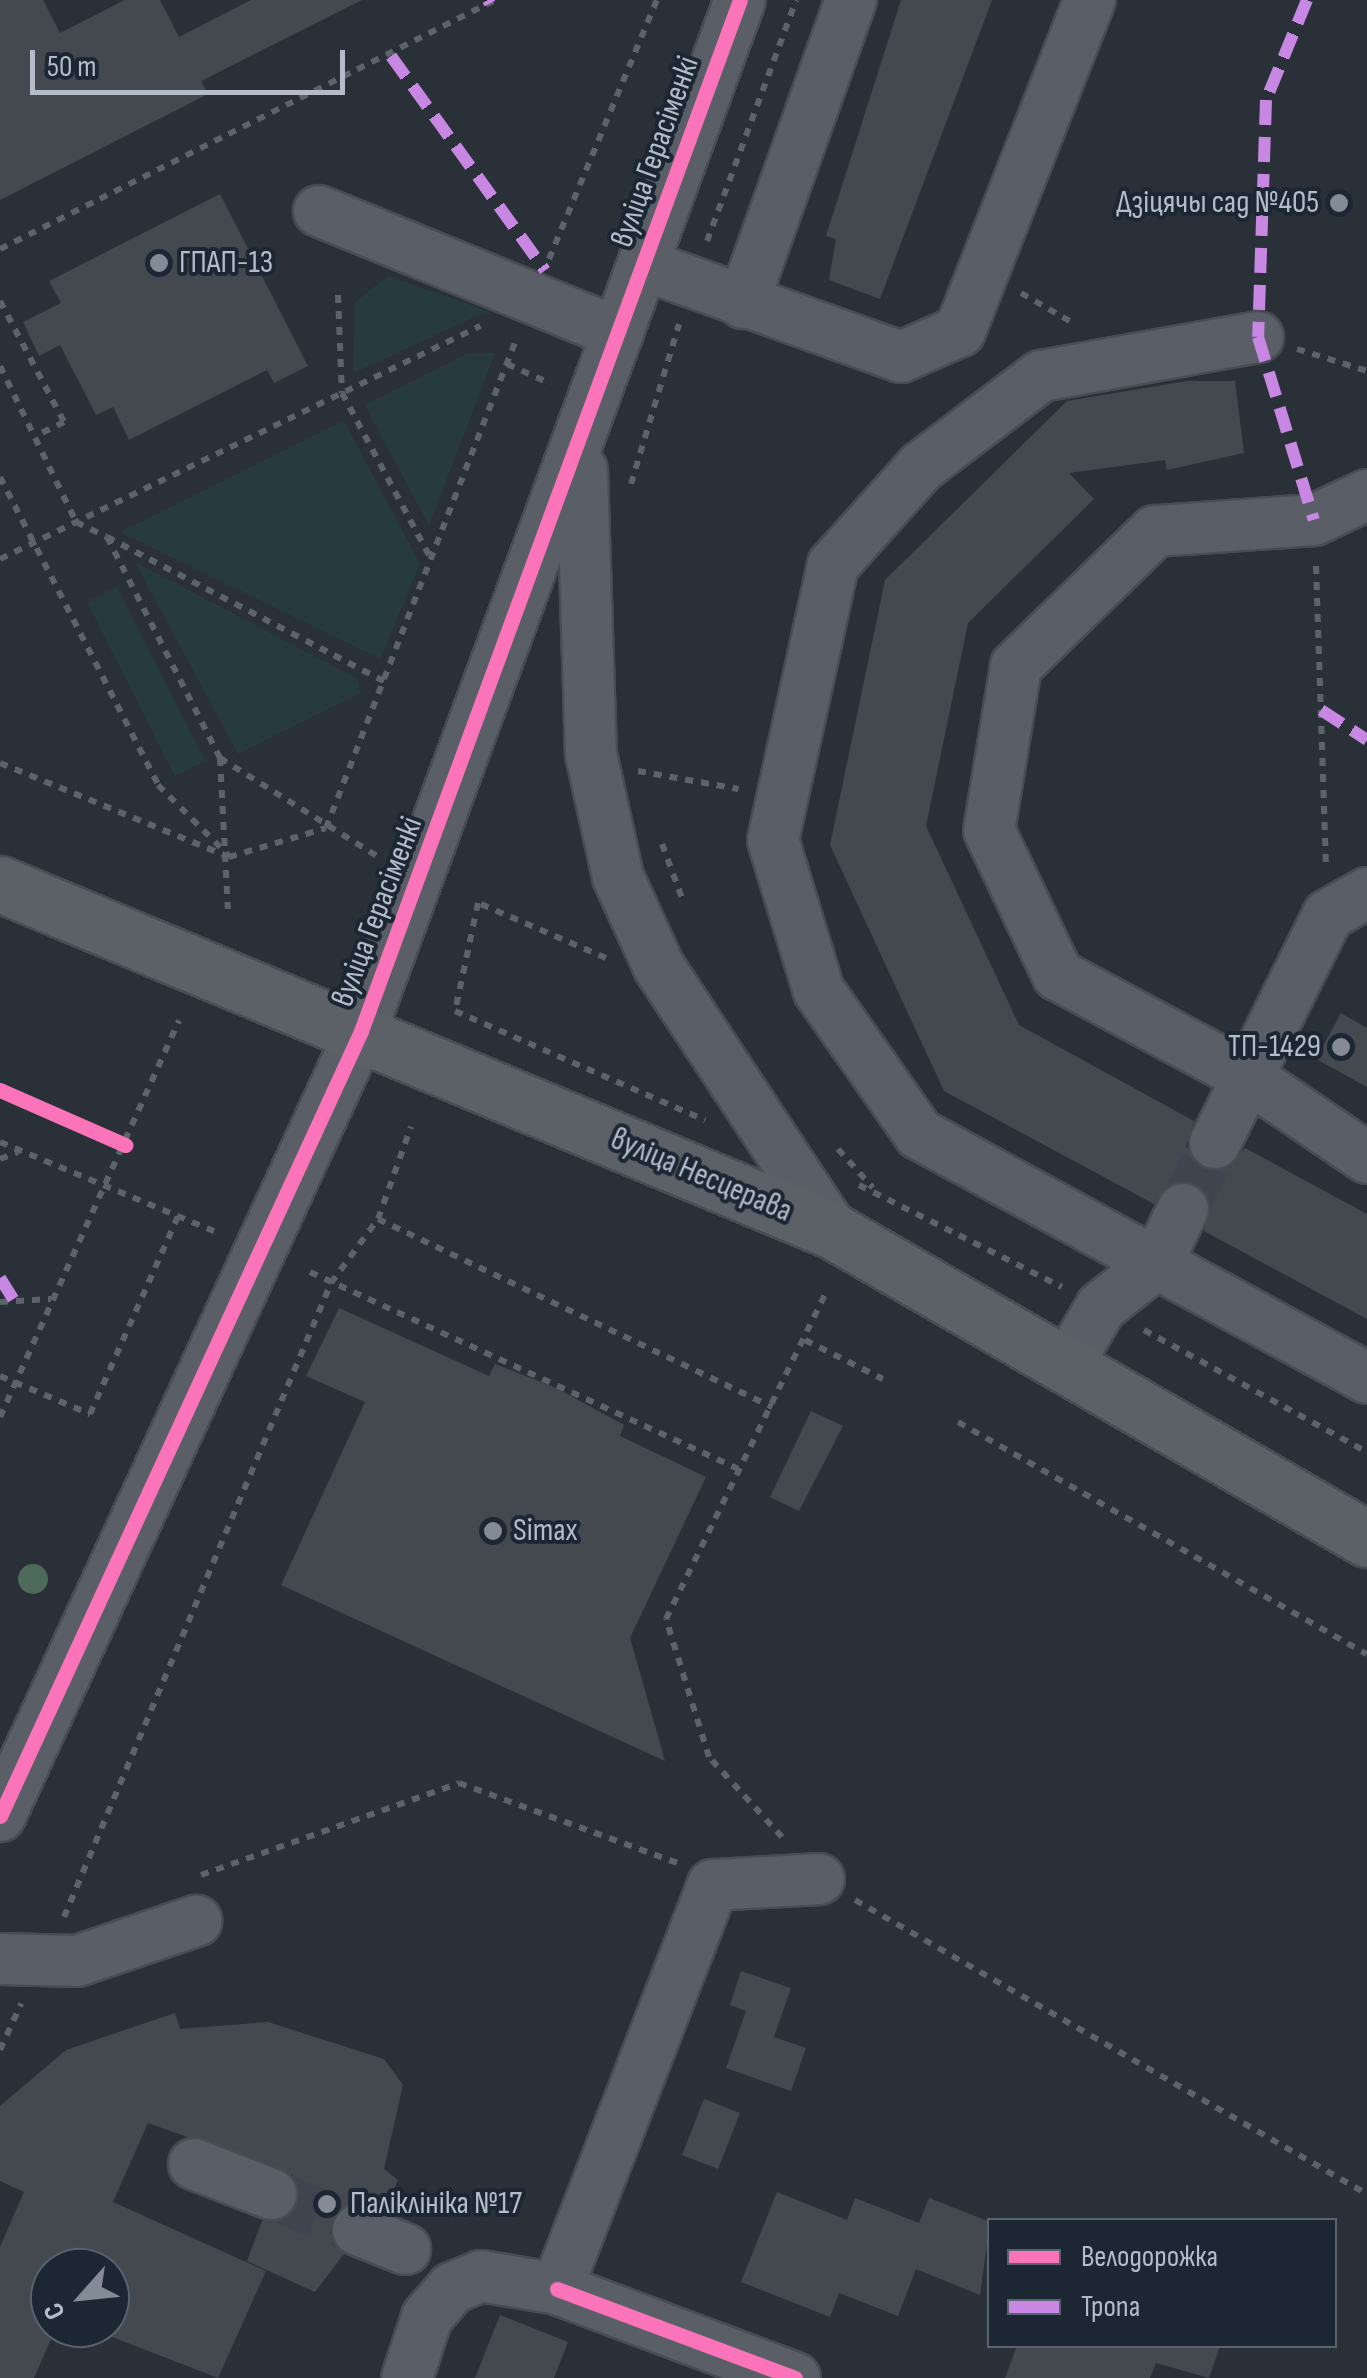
<!DOCTYPE html>
<html>
<head>
<meta charset="utf-8">
<style>
	body { margin:0 }
	#map { position:relative; width:1367px; height:2378px; overflow:hidden; background:#2a3038; font-family:"Sofia Sans Condensed",sans-serif }
	div>[style] { position:absolute }
	.green>* { inset:0; background:#273a3e }
	.building>* { inset:0; background:#444950 }
	.minor-tunnel>* { height:50px; margin-top:-25px; transform-origin:0; background:repeating-linear-gradient(90deg,#3f454e 0 50px,transparent 0 75px) }
	.path>* { height:6px; margin-top:-3px; transform-origin:0; background:repeating-linear-gradient(90deg,#5d636a 0 8px,transparent 0 16px) }
	.roads { filter:drop-shadow(2px 0 #484c53) drop-shadow(-2px 0 #484c53) drop-shadow(0 2px #484c53) drop-shadow(0 -2px #484c53) }
	.minor>* { height:50px; margin:-25px; padding:0 25px; transform-origin:25px; border-radius:25px; background:#5a5e66 }
	.major>* { height:55px; margin:-27.5px; padding:0 27.5px; transform-origin:27.5px; border-radius:27.5px; background:#5c6168 }
	.quiet>* { height:12px; margin-top:-6px; transform-origin:0; background:repeating-linear-gradient(90deg,#c787e3 0 25px,transparent 0 37px) }
	.cycleway>* { height:15px; margin:-7.5px; padding:0 7.5px; transform-origin:7.5px; border-radius:7.5px; background:#fb73b8 }
	.trees>* { width:30px; height:30px; margin:-15px; border-radius:50%; background:#4e6a5a }
	.dots>* { width:28px; height:28px; translate:-50% -50%; box-sizing:border-box; border:5px solid #1d2633; border-radius:50% }
	span { translate:-50% -50%; white-space:nowrap; text-align:center; line-height:1.15; -webkit-text-stroke:8px #1d2633; paint-order:stroke }
	.street-label { font-size:32px; color:#b4bcc9 }
	.poi-label { font-size:32px; color:#b4bcc9 }
	.right { translate:-100% -50%; text-align:right }
	.left { translate:0 -50%; text-align:left }
	.legend { position:absolute; left:987px; top:2218px; width:350px; height:130px; box-sizing:border-box; background:#1d2633; border:2px solid #59626f; margin:0; padding:12px 18px; list-style:none; font-size:30px; color:#b4bcc9 }
	.legend li { display:flex; align-items:center; gap:20px; height:50px }
	.legend b { width:50px; border:2px solid #59626f }
	.north { position:absolute; left:30px; top:2248px; width:100px; height:100px; box-sizing:border-box; background:#1d2633; border:2px solid #59626f; border-radius:50%; rotate:243deg; font-size:28px; font-weight:700; line-height:40px; text-align:center; color:#b4bcc9 }
	.north::after { content:''; display:block; margin:auto; width:35px; height:45px; background:#848b96; clip-path:polygon(50% 0,100% 100%,50% 72%,0 100%) }
	.scale { position:absolute; left:30px; top:50px; width:315px; height:45px; box-sizing:border-box; border:5px solid #b4bcc9; border-top:0; padding-left:12px; font-size:30px; line-height:35px; white-space:nowrap; color:#b4bcc9; -webkit-text-stroke:8px #1d2633; paint-order:stroke }
</style>
</head>
<body>
<div id="map">
	<div class="green">
		<div style="clip-path:polygon(388px 276px,488px 311px,353px 373px,355px 302px)"></div>
		<div style="clip-path:polygon(469px 353px,495px 353px,429px 526px,365px 405px)"></div>
		<div style="clip-path:polygon(344px 421px,420px 564px,380px 659px,121px 532px)"></div>
		<div style="clip-path:polygon(135px 562px,358px 679px,361px 693px,238px 754px)"></div>
		<div style="clip-path:polygon(117px 587px,205px 761px,175px 776px,87px 602px)"></div>
	</div>
	<div class="building">
		<div style="clip-path:polygon(0 0,43px 0,60px 33px,125px 0,160px 0,179px 37px,251px 0,362px 0,201px 81px,208px 94px,0 200px)"></div>
		<div style="clip-path:polygon(901px 0,992px 0,880px 299px,829px 280px,836px 239px,826px 236px)"></div>
		<div style="clip-path:polygon(220px 194px,308px 366px,274px 383px,267px 370px,129px 440px,113px 407px,96px 415px,60px 345px,39px 356px,23px 322px,61px 303px,49px 281px)"></div>
		<div style="clip-path:polygon(1187px 381px,1235px 381px,1244px 453px,1167px 470px,1165px 460px,1069px 473px,1094px 499px,968px 623px,926px 826px,1019px 1025px,1194px 1121px,1186px 1146px,1201px 1168px,1230px 1167px,1245px 1148px,1367px 1214px,1367px 1319px,1204px 1231px,1211px 1206px,1196px 1184px,1168px 1185px,1154px 1204px,944px 1091px,830px 845px,885px 580px,1067px 401px)"></div>
		<div style="clip-path:polygon(1341px 1013px,1367px 1028px,1367px 1087px,1316px 1059px)"></div>
		<div style="clip-path:polygon(339px 1308px,489px 1376px,495px 1364px,556px 1388px,624px 1425px,620px 1436px,706px 1477px,630px 1638px,665px 1761px,281px 1585px,365px 1402px,306px 1376px)"></div>
		<div style="clip-path:polygon(811px 1411px,843px 1426px,799px 1511px,770px 1497px)"></div>
		<div style="clip-path:polygon(741px 1971px,791px 1988px,774px 2037px,806px 2048px,791px 2091px,726px 2068px,746px 2011px,730px 2005px)"></div>
		<div style="clip-path:polygon(175px 2013px,180px 2029px,268px 2022px,384px 2059px,403px 2085px,384px 2169px,398px 2180px,384px 2210px,355px 2202px,340px 2208px,330px 2233px,344px 2254px,315px 2292px,247px 2261px,262px 2221px,297px 2205px,293px 2175px,148px 2123px,113px 2202px,266px 2271px,218px 2378px,89px 2328px,110px 2328px,110px 2268px,50px 2268px,56px 2328px,34px 2378px,0 2378px,0 2247px,24px 2192px,0 2181px,0 2106px,66px 2050px)"></div>
		<div style="clip-path:polygon(704px 2099px,740px 2113px,718px 2169px,682px 2155px)"></div>
		<div style="clip-path:polygon(777px 2192px,847px 2220px,855px 2198px,919px 2223px,929px 2198px,990px 2222px,980px 2295px,916px 2269px,898px 2316px,839px 2293px,830px 2317px,741px 2282px)"></div>
		<div style="clip-path:polygon(500px 2315px,568px 2342px,554px 2378px,475px 2378px)"></div>
		<div style="clip-path:polygon(1017px 2346px,1220px 2346px,1209px 2378px,1156px 2363px,1150px 2378px,1005px 2378px)"></div>
	</div>
	<div class="minor-tunnel">
		<div style="left:1183px;top:1209px;width:73px;rotate:-64.1deg"></div>
		<div style="left:271px;top:2194px;width:94px;rotate:22.5deg"></div>
	</div>
	<div class="path">
		<div style="left:707px;top:241px;width:257px;rotate:-69.7deg"></div>
		<div style="left:0;top:249px;width:554px;rotate:-26.7deg"></div>
		<div style="left:549px;top:259px;width:281px;rotate:-67.4deg"></div>
		<div style="left:1021px;top:293px;width:62px;rotate:29.9deg"></div>
		<div style="left:338px;top:295px;width:98px;rotate:87.7deg"></div>
		<div style="left:342px;top:393px;width:188px;rotate:61.8deg"></div>
		<div style="left:0;top:301px;width:137px;rotate:62.1deg"></div>
		<div style="left:64px;top:422px;width:32px;rotate:154deg"></div>
		<div style="left:1297px;top:349px;width:73px;rotate:17.4deg"></div>
		<div style="left:507px;top:364px;width:48px;rotate:24.4deg"></div>
		<div style="left:0;top:366px;width:174px;rotate:64deg"></div>
		<div style="left:76px;top:522px;width:34px;rotate:26deg"></div>
		<div style="left:107px;top:537px;width:248px;rotate:62.9deg"></div>
		<div style="left:220px;top:758px;width:151px;rotate:87deg"></div>
		<div style="left:0;top:477px;width:346px;rotate:62.8deg"></div>
		<div style="left:158px;top:785px;width:100px;rotate:45deg"></div>
		<div style="left:631px;top:484px;width:167px;rotate:-73.3deg"></div>
		<div style="left:107px;top:537px;width:314px;rotate:27.5deg"></div>
		<div style="left:0;top:559px;width:534px;rotate:-25.89deg"></div>
		<div style="left:1316px;top:566px;width:297px;rotate:88.1deg"></div>
		<div style="left:220px;top:758px;width:185px;rotate:32deg"></div>
		<div style="left:0;top:763px;width:248px;rotate:22.3deg"></div>
		<div style="left:229px;top:857px;width:101px;rotate:-16.6deg"></div>
		<div style="left:638px;top:771px;width:102px;rotate:10.2deg"></div>
		<div style="left:326px;top:828px;width:524px;rotate:-68.73deg"></div>
		<div style="left:662px;top:844px;width:58px;rotate:69.7deg"></div>
		<div style="left:606px;top:958px;width:139px;rotate:-156.7deg"></div>
		<div style="left:478px;top:903px;width:110px;rotate:102deg"></div>
		<div style="left:455px;top:1011px;width:273px;rotate:23.6deg"></div>
		<div style="left:0;top:1142px;width:232px;rotate:22.6deg"></div>
		<div style="left:838px;top:1149px;width:52px;rotate:48.1deg"></div>
		<div style="left:0;top:1159px;width:19px;rotate:-21deg"></div>
		<div style="left:859px;top:1185px;width:227px;rotate:26.7deg"></div>
		<div style="left:378px;top:1219px;width:98px;rotate:-70.3deg"></div>
		<div style="left:310px;top:1272px;width:471px;rotate:24.7deg"></div>
		<div style="left:0;top:1302px;width:51px;rotate:-3.4deg"></div>
		<div style="left:1144px;top:1330px;width:254px;rotate:28.7deg"></div>
		<div style="left:805px;top:1340px;width:87px;rotate:26.6deg"></div>
		<div style="left:0;top:1376px;width:98px;rotate:22.9deg"></div>
		<div style="left:90px;top:1414px;width:217px;rotate:-66deg"></div>
		<div style="left:0;top:1417px;width:435px;rotate:-65.7deg"></div>
		<div style="left:958px;top:1422px;width:470px;rotate:29.6deg"></div>
		<div style="left:782px;top:1837px;width:108px;rotate:-132.4deg"></div>
		<div style="left:709px;top:1757px;width:145px;rotate:-107.3deg"></div>
		<div style="left:666px;top:1619px;width:365px;rotate:-63.9deg"></div>
		<div style="left:201px;top:1875px;width:274px;rotate:-19.6deg"></div>
		<div style="left:459px;top:1783px;width:233px;rotate:20.1deg"></div>
		<div style="left:855px;top:1900px;width:590px;rotate:29.87deg"></div>
		<div style="left:64px;top:1917px;width:688px;rotate:-67.16deg"></div>
		<div style="left:331px;top:1283px;width:79px;rotate:-53.7deg"></div>
		<div style="left:378px;top:1219px;width:437px;rotate:25.5deg"></div>
		<div style="left:0;top:2050px;width:51px;rotate:-65.5deg"></div>
	</div>
	<div class="roads">
		<div class="minor">
			<div style="left:319px;top:211px;width:323px;rotate:22.2deg"></div>
			<div style="left:644px;top:265px;width:273px;rotate:19.7deg"></div>
			<div style="left:901px;top:357px;width:64px;rotate:-23.8deg"></div>
			<div style="left:960px;top:331px;width:356px;rotate:-68.6deg"></div>
			<div style="left:743px;top:303px;width:322px;rotate:-70.4deg"></div>
			<div style="left:1258px;top:337px;width:220px;rotate:169.8deg"></div>
			<div style="left:1041px;top:376px;width:151px;rotate:142.8deg"></div>
			<div style="left:921px;top:467px;width:132px;rotate:131.9deg"></div>
			<div style="left:833px;top:565px;width:281px;rotate:102.3deg"></div>
			<div style="left:773px;top:840px;width:158px;rotate:73.1deg"></div>
			<div style="left:819px;top:991px;width:174px;rotate:55deg"></div>
			<div style="left:919px;top:1134px;width:510px;rotate:28.57deg"></div>
			<div style="left:582px;top:470px;width:284px;rotate:88.2deg"></div>
			<div style="left:591px;top:754px;width:126px;rotate:77.6deg"></div>
			<div style="left:618px;top:877px;width:99px;rotate:65.5deg"></div>
			<div style="left:659px;top:967px;width:316px;rotate:56.6deg"></div>
			<div style="left:1367px;top:495px;width:59px;rotate:154.7deg"></div>
			<div style="left:1314px;top:520px;width:159px;rotate:176deg"></div>
			<div style="left:1155px;top:531px;width:194px;rotate:135.8deg"></div>
			<div style="left:1016px;top:666px;width:166px;rotate:99.3deg"></div>
			<div style="left:989px;top:830px;width:161px;rotate:64.6deg"></div>
			<div style="left:1058px;top:975px;width:216px;rotate:28.2deg"></div>
			<div style="left:1248px;top:1077px;width:144px;rotate:34.2deg"></div>
			<div style="left:1215px;top:1143px;width:254px;rotate:-63.6deg"></div>
			<div style="left:1328px;top:915px;width:45px;rotate:-29.4deg"></div>
			<div style="left:1066px;top:1367px;width:69px;rotate:-59.7deg"></div>
			<div style="left:1101px;top:1307px;width:71px;rotate:-38.2deg"></div>
			<div style="left:1157px;top:1263px;width:60px;rotate:-64.3deg"></div>
			<div style="left:0;top:1816px;width:864px;rotate:-65.3deg"></div>
			<div style="left:361px;top:1031px;width:1098px;rotate:-69.82deg"></div>
			<div style="left:0;top:1959px;width:77px;rotate:1.5deg"></div>
			<div style="left:77px;top:1961px;width:126px;rotate:-18.6deg"></div>
			<div style="left:194px;top:2164px;width:83px;rotate:21.3deg"></div>
			<div style="left:358px;top:2230px;width:51px;rotate:22deg"></div>
			<div style="left:557px;top:2289px;width:433px;rotate:-68.9deg"></div>
			<div style="left:713px;top:1885px;width:106px;rotate:-3.2deg"></div>
			<div style="left:407px;top:2378px;width:64px;rotate:-71.8deg"></div>
			<div style="left:427px;top:2317px;width:38px;rotate:-49deg"></div>
			<div style="left:452px;top:2288px;width:31px;rotate:-22deg"></div>
			<div style="left:481px;top:2276px;width:77px;rotate:9.7deg"></div>
			<div style="left:557px;top:2289px;width:254px;rotate:20.5deg"></div>
		</div>
		<div class="major">
			<div style="left:0;top:884px;width:902px;rotate:22.61deg"></div>
			<div style="left:833px;top:1231px;width:616px;rotate:29.98deg"></div>
		</div>
	</div>
	<div class="quiet">
		<div style="left:488px;top:0;width:4px;rotate:63deg"></div>
		<div style="left:1307px;top:0;width:108px;rotate:112.3deg"></div>
		<div style="left:1266px;top:100px;width:237px;rotate:91.9deg"></div>
		<div style="left:1258px;top:337px;width:191px;rotate:73deg"></div>
		<div style="left:391px;top:56px;width:264px;rotate:54.3deg"></div>
		<div style="left:1321px;top:710px;width:55px;rotate:33.1deg"></div>
		<div style="left:0;top:1278px;width:26px;rotate:58deg"></div>
	</div>
	<div class="cycleway">
		<div style="left:0;top:1090px;width:137px;rotate:23.7deg"></div>
		<div style="left:0;top:1816px;width:864px;rotate:-65.3deg"></div>
		<div style="left:361px;top:1031px;width:1098px;rotate:-69.82deg"></div>
		<div style="left:557px;top:2289px;width:254px;rotate:20.5deg"></div>
	</div>
	<div class="trees">
		<div style="left:33px;top:1579px"></div>
	</div>
	<div class="dots">
		<div style="left:1339px;top:203px;background:#848b96"></div>
		<div style="left:159px;top:263px;background:#848b96"></div>
		<div style="left:1341px;top:1047px;background:#848b96"></div>
		<div style="left:493px;top:1531px;background:#848b96"></div>
		<div style="left:327px;top:2204px;background:#848b96"></div>
	</div>
	<div class="street-label">
		<span style="left:656px;top:152px;rotate:-70deg">вуліца Герасіменкі</span>
		<span style="left:378px;top:912px;rotate:-69deg">вуліца Герасіменкі</span>
		<span style="left:701px;top:1176px;rotate:23deg">вуліца Несцерава</span>
	</div>
	<div class="poi-label">
		<span class="right" style="left:1319px;top:203px">Дзіцячы сад №405</span>
		<span class="left" style="left:179px;top:263px">ГПАП-13</span>
		<span class="right" style="left:1321px;top:1047px">ТП-1429</span>
		<span class="left" style="left:513px;top:1531px">Simax</span>
		<span class="left" style="left:350px;top:2204px">Паліклініка №17</span>
	</div>
	<ul class="legend">
	<li><b style="height:12px;background:#fb73b8"></b>Велодорожка</li>
	<li><b style="height:12px;background:#c787e3"></b>Тропа</li>
	</ul>
	<div class="north">С</div>
	<div class="scale">50 m</div>
</div>
</body>
</html>
